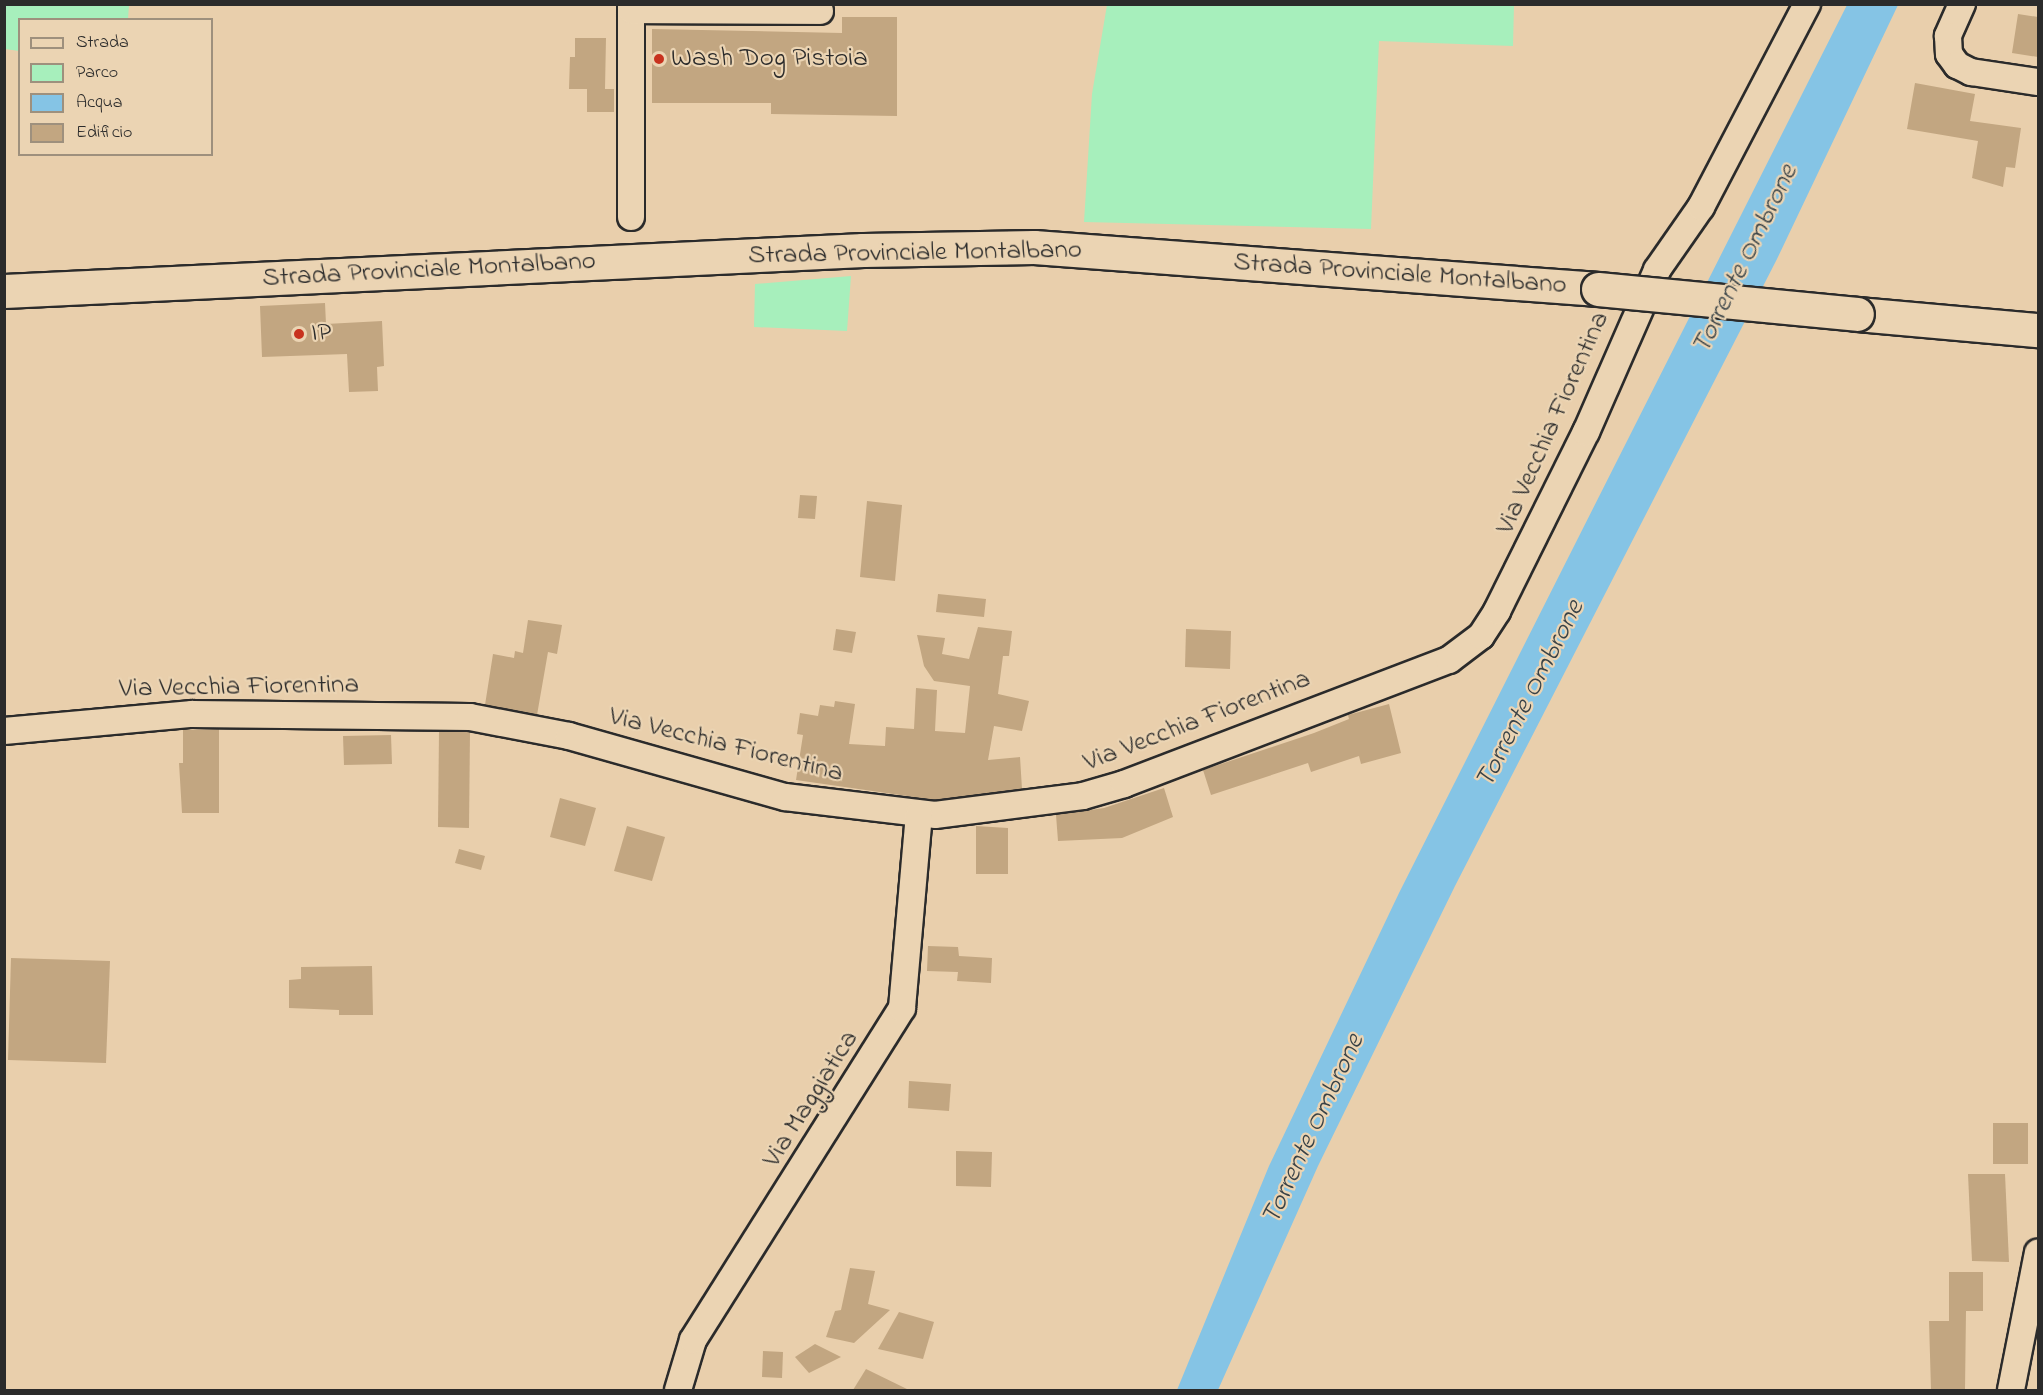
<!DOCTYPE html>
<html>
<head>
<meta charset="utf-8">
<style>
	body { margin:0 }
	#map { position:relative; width:2043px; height:1395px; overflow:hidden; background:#e9cfac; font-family:"Indie Flower",sans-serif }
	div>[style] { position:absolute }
	.green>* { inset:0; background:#a7efbc }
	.water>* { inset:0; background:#85c4e5 }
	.building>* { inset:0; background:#c2a681 }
	.roads { filter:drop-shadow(2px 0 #2b2b2b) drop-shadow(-2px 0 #2b2b2b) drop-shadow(0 2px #2b2b2b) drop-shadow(0 -2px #2b2b2b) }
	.minor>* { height:26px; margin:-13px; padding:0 13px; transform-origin:13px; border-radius:13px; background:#ebd4b3 }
	.major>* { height:33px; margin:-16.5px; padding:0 16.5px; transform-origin:16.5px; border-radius:16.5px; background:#ebd4b3 }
	.bridges { filter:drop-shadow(2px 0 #2b2b2b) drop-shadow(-2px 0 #2b2b2b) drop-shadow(0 2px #2b2b2b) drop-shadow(0 -2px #2b2b2b) }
	.major-bridge>* { height:33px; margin:-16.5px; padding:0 16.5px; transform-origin:16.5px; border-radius:16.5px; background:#ebd4b3 }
	.dots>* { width:16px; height:16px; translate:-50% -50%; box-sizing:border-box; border:3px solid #ebd4b3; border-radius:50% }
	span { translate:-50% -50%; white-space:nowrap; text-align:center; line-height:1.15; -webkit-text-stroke:4.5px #ebd4b3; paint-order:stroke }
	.poi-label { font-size:27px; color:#2b2b2b }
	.left { translate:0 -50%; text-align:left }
	.street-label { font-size:27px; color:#2b2b2b }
	.water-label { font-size:28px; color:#384247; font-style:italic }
	.frame { position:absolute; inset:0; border:6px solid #2b2b2b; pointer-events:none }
	.legend { position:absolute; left:18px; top:18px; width:195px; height:138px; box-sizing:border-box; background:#ebd4b3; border:2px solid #9e907d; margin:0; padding:8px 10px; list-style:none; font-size:18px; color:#2b2b2b }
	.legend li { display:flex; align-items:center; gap:12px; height:30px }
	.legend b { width:30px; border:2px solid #9e907d }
</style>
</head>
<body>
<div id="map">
	<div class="green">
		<div style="clip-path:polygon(5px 4px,129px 4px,129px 5px,128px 19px,20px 20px,19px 51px,5px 49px)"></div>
		<div style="clip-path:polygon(1107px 5px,1514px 5px,1513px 46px,1379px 41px,1371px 229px,1084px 222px,1092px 94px)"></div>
		<div style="clip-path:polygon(851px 276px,847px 331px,754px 327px,755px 284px)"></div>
	</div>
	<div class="water">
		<div style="clip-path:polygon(1847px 5px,1898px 5px,1777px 259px,1455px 886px,1318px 1166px,1218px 1390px,1177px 1390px,1269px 1166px,1399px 893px)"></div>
	</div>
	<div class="building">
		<div style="clip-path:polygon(2018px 14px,2038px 17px,2038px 57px,2012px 53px)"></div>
		<div style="clip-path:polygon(842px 17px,897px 17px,897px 116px,771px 114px,771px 103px,652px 103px,652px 29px,842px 33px)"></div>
		<div style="clip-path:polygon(575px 38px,606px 38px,605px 89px,614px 89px,614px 112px,587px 112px,587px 89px,569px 89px,570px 57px,575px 57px)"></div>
		<div style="clip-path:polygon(1915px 83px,1975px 94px,1970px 121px,2021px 128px,2015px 168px,2006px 167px,2003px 187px,1972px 178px,1978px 141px,1907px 129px)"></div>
		<div style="clip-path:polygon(325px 303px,326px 324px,382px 321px,384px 366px,377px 367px,378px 391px,349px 392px,347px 354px,262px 357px,260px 306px)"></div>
		<div style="clip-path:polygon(800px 495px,817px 496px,815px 519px,798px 518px)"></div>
		<div style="clip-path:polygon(867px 501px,902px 505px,895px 581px,860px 577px)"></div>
		<div style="clip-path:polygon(938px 594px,986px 599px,984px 617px,936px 612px)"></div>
		<div style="clip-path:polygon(528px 620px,562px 625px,557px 654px,548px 652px,537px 715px,485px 705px,493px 654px,514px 658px,515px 651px,523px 653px)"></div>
		<div style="clip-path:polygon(978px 627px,1012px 631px,1009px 656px,1003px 656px,998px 694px,1029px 701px,1022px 731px,994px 726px,988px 760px,1020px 757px,1022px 789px,935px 800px,796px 780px,803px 735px,797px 734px,800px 713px,818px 716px,820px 705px,834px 707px,835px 701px,855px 704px,849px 744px,885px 746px,886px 727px,914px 729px,916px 688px,937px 690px,935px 731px,965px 733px,970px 686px,934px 681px,924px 666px,917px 635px,945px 638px,942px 654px,969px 659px)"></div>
		<div style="clip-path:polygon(836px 629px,856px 632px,852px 653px,833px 650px)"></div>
		<div style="clip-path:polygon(1186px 629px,1231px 631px,1230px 669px,1185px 667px)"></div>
		<div style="clip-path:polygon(1389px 704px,1401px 753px,1361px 764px,1359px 756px,1311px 772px,1308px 763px,1211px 795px,1203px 770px,1314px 733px,1349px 719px,1348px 715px)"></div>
		<div style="clip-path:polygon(219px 729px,219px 813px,182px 813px,179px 763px,183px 763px,183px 730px)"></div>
		<div style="clip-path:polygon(439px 732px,470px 732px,469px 828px,438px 827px)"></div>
		<div style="clip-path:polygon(391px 735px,392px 764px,344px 765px,343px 736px)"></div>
		<div style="clip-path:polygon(1164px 788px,1173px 817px,1122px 838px,1058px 841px,1056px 815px,1104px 808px)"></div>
		<div style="clip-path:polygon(560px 798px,596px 808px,585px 846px,550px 837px)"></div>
		<div style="clip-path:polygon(627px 826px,665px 837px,652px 881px,614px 871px)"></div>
		<div style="clip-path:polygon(976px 826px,1008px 828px,1008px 874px,976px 874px)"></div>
		<div style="clip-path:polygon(459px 849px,485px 856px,481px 870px,455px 863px)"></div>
		<div style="clip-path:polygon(928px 946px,958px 947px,959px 956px,992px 958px,991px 983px,957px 981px,958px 972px,927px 971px)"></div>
		<div style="clip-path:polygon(11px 958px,110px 961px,106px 1063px,8px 1060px)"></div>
		<div style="clip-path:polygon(372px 966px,373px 1015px,339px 1015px,339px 1010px,289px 1008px,289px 980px,301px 979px,301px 967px)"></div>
		<div style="clip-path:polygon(909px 1081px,951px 1084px,949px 1111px,908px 1108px)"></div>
		<div style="clip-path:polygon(1993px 1123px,2028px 1123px,2028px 1164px,1993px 1164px)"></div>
		<div style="clip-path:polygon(956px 1151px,992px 1152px,991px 1187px,956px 1186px)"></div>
		<div style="clip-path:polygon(1968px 1174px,2005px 1174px,2009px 1262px,1972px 1261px)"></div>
		<div style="clip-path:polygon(850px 1268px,875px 1271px,868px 1304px,890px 1310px,854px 1343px,826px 1337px,835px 1311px,841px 1310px)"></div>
		<div style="clip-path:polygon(1949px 1272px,1983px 1272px,1983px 1311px,1966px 1311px,1965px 1390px,1931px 1390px,1929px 1321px,1949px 1321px)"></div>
		<div style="clip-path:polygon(899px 1312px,934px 1322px,923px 1359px,878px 1349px)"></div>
		<div style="clip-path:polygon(815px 1344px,841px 1357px,809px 1373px,795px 1357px)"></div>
		<div style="clip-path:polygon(763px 1351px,783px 1352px,782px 1378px,762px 1377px)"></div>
		<div style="clip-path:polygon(866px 1369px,909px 1390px,853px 1390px)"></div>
	</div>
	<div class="roads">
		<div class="minor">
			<div style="left:631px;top:4px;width:213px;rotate:90deg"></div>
			<div style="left:1962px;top:4px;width:35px;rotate:114deg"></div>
			<div style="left:1948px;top:36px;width:18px;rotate:87deg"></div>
			<div style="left:1949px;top:54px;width:14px;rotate:54deg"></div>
			<div style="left:1957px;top:65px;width:16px;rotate:27deg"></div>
			<div style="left:1971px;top:72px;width:68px;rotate:8.5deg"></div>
			<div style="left:631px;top:10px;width:189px;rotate:0.3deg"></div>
			<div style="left:4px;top:731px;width:189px;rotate:-5.2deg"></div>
			<div style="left:192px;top:714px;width:278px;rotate:0.6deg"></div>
			<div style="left:470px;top:717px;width:101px;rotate:10.9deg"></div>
			<div style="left:569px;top:736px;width:224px;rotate:15.8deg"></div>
			<div style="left:785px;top:797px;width:151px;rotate:6.8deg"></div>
			<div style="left:935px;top:815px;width:149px;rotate:-7.3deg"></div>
			<div style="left:1083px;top:796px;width:43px;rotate:-16.3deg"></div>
			<div style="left:1124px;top:784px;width:348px;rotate:-20.9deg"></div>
			<div style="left:1449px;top:660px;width:40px;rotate:-37deg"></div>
			<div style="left:1481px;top:636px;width:30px;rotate:-57deg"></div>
			<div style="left:1497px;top:611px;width:200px;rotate:-63.6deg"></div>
			<div style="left:1586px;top:432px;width:177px;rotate:-66.3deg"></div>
			<div style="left:1657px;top:270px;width:77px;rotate:-55.1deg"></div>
			<div style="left:1701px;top:207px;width:229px;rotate:-62.4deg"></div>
			<div style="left:678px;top:1390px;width:52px;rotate:-73.3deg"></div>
			<div style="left:693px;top:1340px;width:392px;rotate:-57.8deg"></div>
			<div style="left:902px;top:1008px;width:194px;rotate:-85deg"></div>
			<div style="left:2011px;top:1390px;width:140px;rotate:-78.9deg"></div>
		</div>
		<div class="major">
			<div style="left:4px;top:291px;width:860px;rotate:-2.73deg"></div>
			<div style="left:863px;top:250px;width:171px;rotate:-1deg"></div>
			<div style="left:1034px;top:247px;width:566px;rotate:4.26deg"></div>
			<div style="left:1857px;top:314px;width:182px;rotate:5.1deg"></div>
		</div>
	</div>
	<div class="bridges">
		<div class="major-bridge">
			<div style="left:1598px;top:289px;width:260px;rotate:5.5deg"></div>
		</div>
	</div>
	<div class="dots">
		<div style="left:659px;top:59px;background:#c8321e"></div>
		<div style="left:299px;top:334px;background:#c8321e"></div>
	</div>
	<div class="poi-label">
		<span class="left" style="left:671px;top:59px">Wash Dog Pistoia</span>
		<span class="left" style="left:311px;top:334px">IP</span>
	</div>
	<div class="street-label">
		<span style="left:915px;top:253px;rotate:-1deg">Strada Provinciale Montalbano</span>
		<span style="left:429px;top:270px;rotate:-3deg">Strada Provinciale Montalbano</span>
		<span style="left:1400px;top:274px;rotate:4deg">Strada Provinciale Montalbano</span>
		<span style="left:1553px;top:423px;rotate:-66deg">Via Vecchia Fiorentina</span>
		<span style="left:239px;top:687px;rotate:-1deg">Via Vecchia Fiorentina</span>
		<span style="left:1197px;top:721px;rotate:-21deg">Via Vecchia Fiorentina</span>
		<span style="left:726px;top:745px;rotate:14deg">Via Vecchia Fiorentina</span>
		<span style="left:811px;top:1099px;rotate:-58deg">Via Maggiatica</span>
	</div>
	<div class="water-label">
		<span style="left:1746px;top:260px;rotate:-64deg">Torrente Ombrone</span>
		<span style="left:1531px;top:695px;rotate:-63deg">Torrente Ombrone</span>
		<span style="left:1314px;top:1130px;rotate:-65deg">Torrente Ombrone</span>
	</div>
	<div class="frame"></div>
	<ul class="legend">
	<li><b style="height:8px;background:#ebd4b3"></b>Strada</li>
	<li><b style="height:16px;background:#a7efbc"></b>Parco</li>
	<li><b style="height:16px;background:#85c4e5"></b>Acqua</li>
	<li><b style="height:16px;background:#c2a681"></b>Edificio</li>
	</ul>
</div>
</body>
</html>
